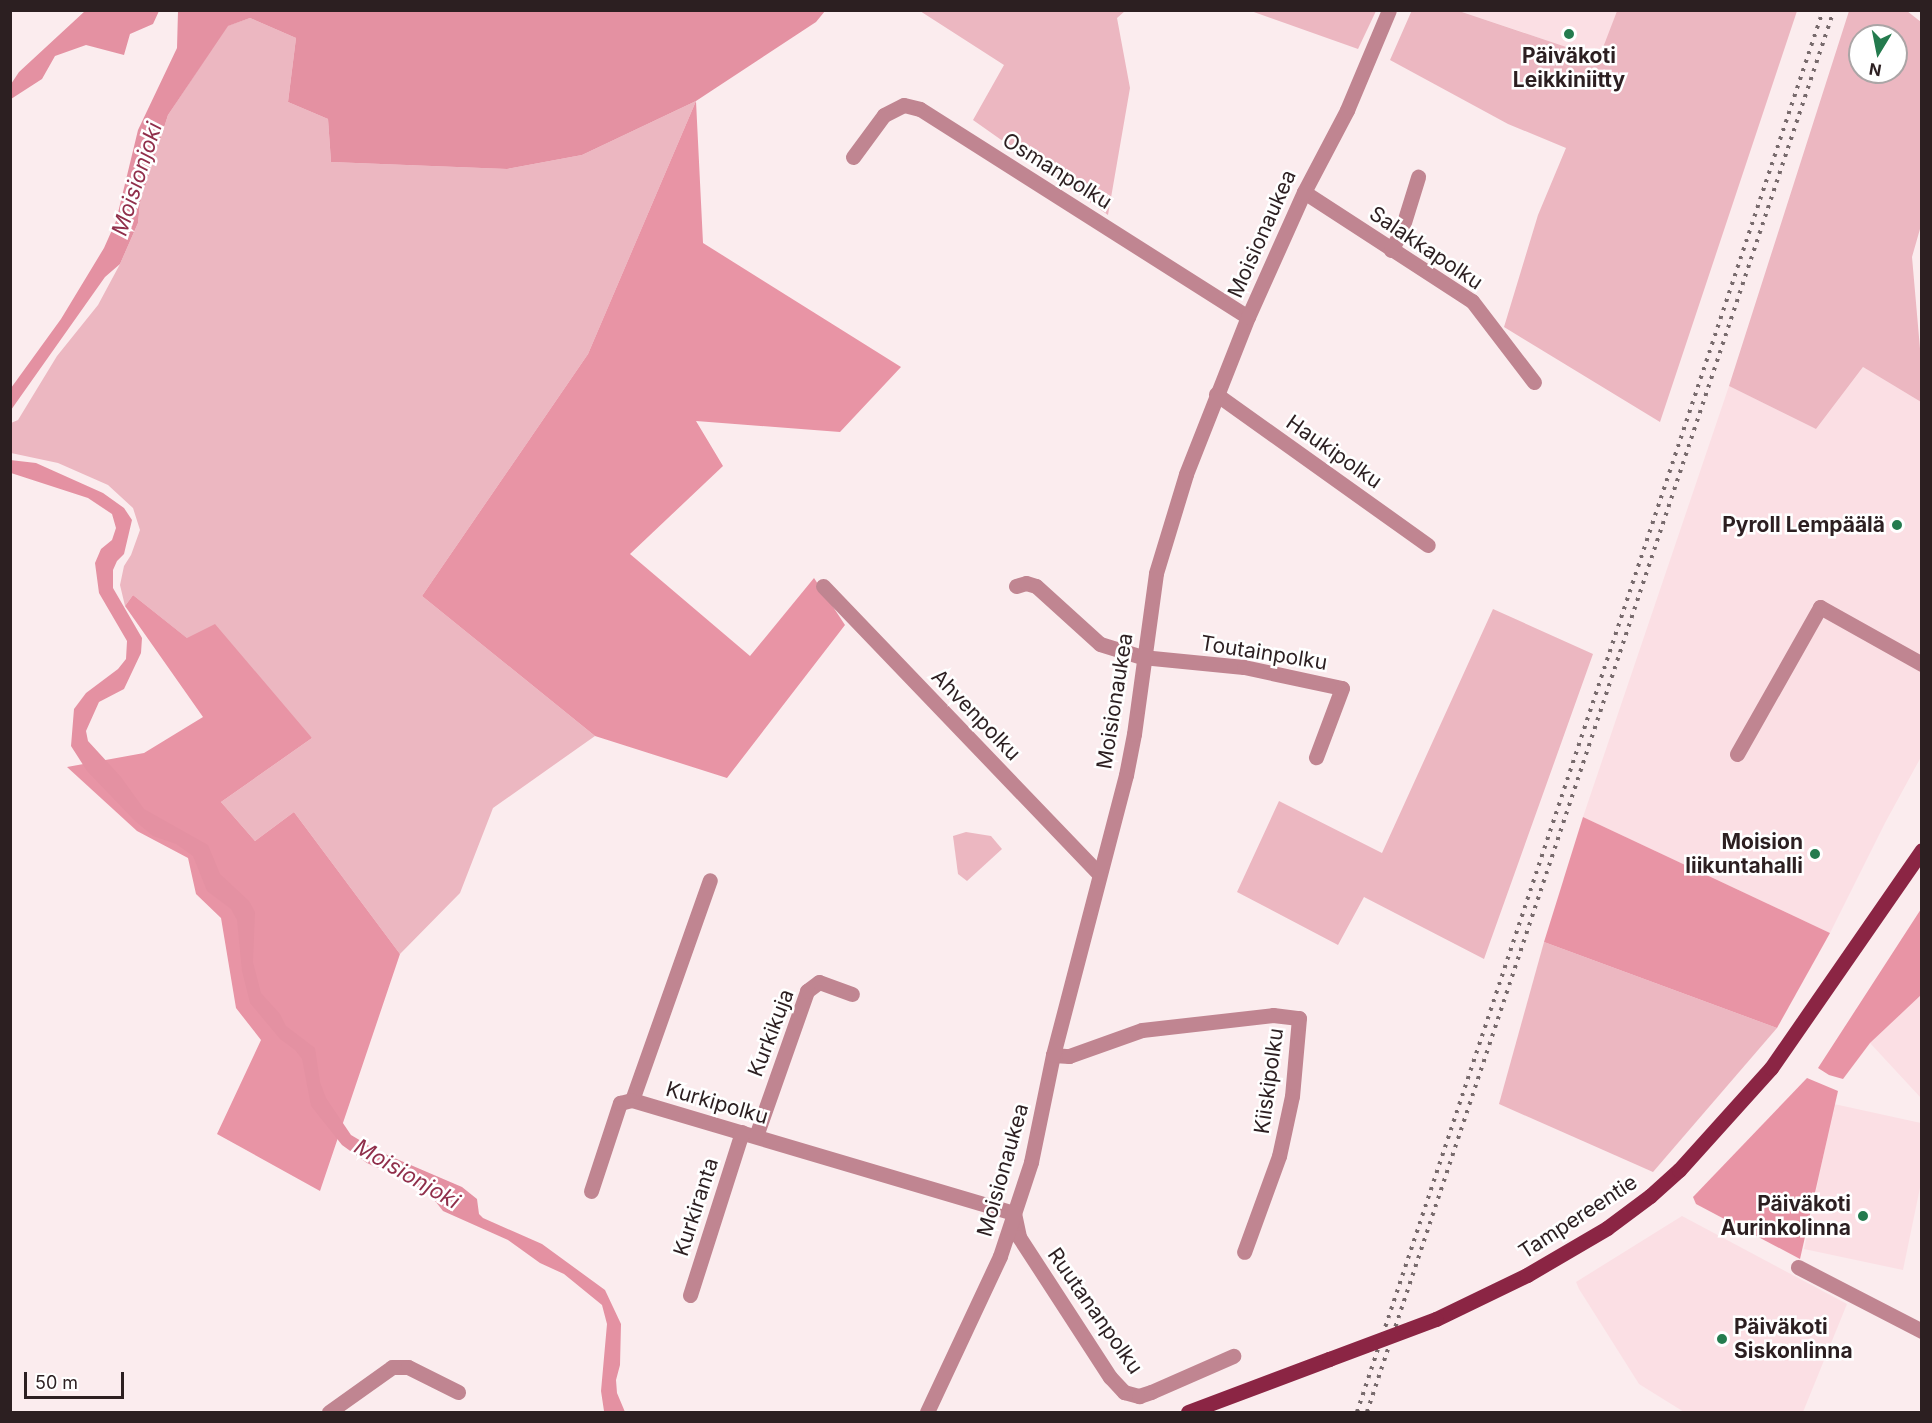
<!DOCTYPE html>
<html>
<head>
<meta charset="utf-8">
<style>
	body { margin:0 }
	#map { position:relative; width:1932px; height:1423px; overflow:hidden; background:#fbecee; font-family:Inter,sans-serif }
	div>[style] { position:absolute }
	.built>* { inset:0; background:#fbdfe4 }
	.green>* { inset:0; background:#ecb7c1 }
	.forest>* { inset:0; background:#e894a5 }
	.water>* { inset:0; background:#e491a2 }
	.minor>* { height:15px; margin:-7.5px; padding:0 7.5px; transform-origin:7.5px; border-radius:7.5px; background:#c08591 }
	.major>* { height:15px; margin:-7.5px; padding:0 7.5px; transform-origin:7.5px; border-radius:7.5px; background:#8b2544 }
	.rail>* { height:4px; margin-top:-2px; transform-origin:0; background:repeating-linear-gradient(90deg,#776a6c 0 3px,transparent 0 9px) }
	.major-bridge>* { height:15px; margin:-7.5px; padding:0 7.5px; transform-origin:7.5px; border-radius:7.5px; background:#8b2544 }
	.dots>* { width:16px; height:16px; translate:-50% -50%; box-sizing:border-box; border:3px solid #fff; border-radius:50% }
	span { translate:-50% -50%; white-space:nowrap; text-align:center; line-height:1.15; -webkit-text-stroke:5px #fff; paint-order:stroke }
	.poi-label { font-size:21px; color:#2c1f21; font-weight:700 }
	.right { translate:-100% -50%; text-align:right }
	.left { translate:0 -50%; text-align:left }
	.street-label { font-size:21px; color:#2c1f21 }
	.water-label { font-size:22px; color:#902f4b; font-style:italic }
	.frame { position:absolute; inset:0; border:12px solid #2c1f21; pointer-events:none }
	.north { position:absolute; left:1848px; top:24px; width:60px; height:60px; box-sizing:border-box; background:#fff; border:2px solid #aba5a6; border-radius:50%; rotate:190deg; font-size:16px; font-weight:700; line-height:24px; text-align:center; color:#2c1f21 }
	.north::after { content:''; display:block; margin:auto; width:21px; height:27px; background:#247b4e; clip-path:polygon(50% 0,100% 100%,50% 72%,0 100%) }
	.scale { position:absolute; left:24px; top:1372px; width:100px; height:27px; box-sizing:border-box; border:3px solid #2c1f21; border-top:0; padding-left:8px; font-size:18px; line-height:21px; white-space:nowrap; color:#2c1f21; -webkit-text-stroke:4px #fff; paint-order:stroke }
</style>
</head>
<body>
<div id="map">
	<div class="built">
		<div style="clip-path:polygon(1459px 11px,1617px 11px,1600px 58px)"></div>
		<div style="clip-path:polygon(1863px 367px,1921px 402px,1921px 757px,1885px 823px,1830px 933px,1583px 817px,1729px 386px,1816px 429px)"></div>
		<div style="clip-path:polygon(1921px 995px,1921px 1098px,1870px 1043px)"></div>
		<div style="clip-path:polygon(1834px 1104px,1921px 1123px,1921px 1183px,1903px 1270px,1804px 1249px)"></div>
		<div style="clip-path:polygon(1682px 1216px,1847px 1304px,1803px 1412px,1684px 1412px,1639px 1384px,1579px 1289px,1576px 1282px)"></div>
	</div>
	<div class="green">
		<div style="clip-path:polygon(1412px 10px,1459px 11px,1599px 58px,1617px 11px,1797px 11px,1660px 422px,1504px 327px,1538px 215px,1566px 148px,1508px 124px,1390px 60px)"></div>
		<div style="clip-path:polygon(920px 11px,1125px 11px,1117px 18px,1130px 88px,1108px 215px,973px 120px,1004px 65px)"></div>
		<div style="clip-path:polygon(1251px 11px,1376px 11px,1358px 49px)"></div>
		<div style="clip-path:polygon(evenodd,1849px 11px,1907px 11px,1921px 22px,1922px 222px,1912px 257px,1921px 360px,1921px 402px,1863px 367px,1816px 429px,1729px 386px,1849px 11px,1860px 36px,1896px 36px,1896px 72px,1860px 72px,1860px 36px)"></div>
		<div style="clip-path:polygon(250px 18px,296px 38px,288px 102px,328px 119px,331px 162px,507px 169px,582px 155px,696px 101px,588px 354px,422px 596px,595px 736px,493px 808px,460px 893px,400px 954px,294px 812px,255px 841px,221px 802px,312px 738px,133px 595px,125px 606px,120px 585px,124px 566px,131px 555px,140px 530px,133px 508px,108px 485px,58px 463px,11px 453px,11px 423px,18px 420px,57px 356px,98px 305px,120px 264px,138px 223px,140px 203px,168px 115px,227px 26px)"></div>
		<div style="clip-path:polygon(1493px 609px,1593px 654px,1484px 959px,1364px 897px,1338px 945px,1237px 892px,1279px 801px,1382px 853px)"></div>
		<div style="clip-path:polygon(966px 832px,991px 836px,1002px 849px,967px 881px,958px 874px,953px 836px)"></div>
		<div style="clip-path:polygon(1544px 942px,1777px 1028px,1653px 1172px,1499px 1104px)"></div>
	</div>
	<div class="forest">
		<div style="clip-path:polygon(696px 101px,703px 243px,901px 367px,840px 432px,696px 421px,723px 466px,630px 554px,750px 656px,814px 578px,845px 625px,727px 778px,595px 736px,422px 596px,588px 354px)"></div>
		<div style="clip-path:polygon(133px 595px,187px 638px,215px 624px,312px 738px,221px 802px,255px 841px,294px 812px,400px 954px,320px 1191px,217px 1134px,261px 1040px,236px 1008px,221px 918px,196px 894px,188px 858px,137px 831px,67px 767px,144px 753px,203px 717px,125px 606px)"></div>
		<div style="clip-path:polygon(1583px 817px,1830px 933px,1777px 1028px,1544px 942px)"></div>
		<div style="clip-path:polygon(1921px 909px,1921px 995px,1870px 1043px,1843px 1079px,1829px 1075px,1818px 1068px)"></div>
		<div style="clip-path:polygon(1807px 1078px,1838px 1091px,1800px 1259px,1696px 1204px,1693px 1197px)"></div>
	</div>
	<div class="water">
		<div style="clip-path:polygon(85px 11px,159px 11px,153px 24px,130px 34px,124px 55px,86px 45px,55px 56px,42px 79px,11px 99px,11px 84px,19px 72px)"></div>
		<div style="clip-path:polygon(178px 11px,825px 11px,816px 22px,696px 101px,582px 155px,507px 169px,331px 162px,328px 119px,288px 102px,296px 38px,250px 18px,228px 26px,168px 115px,140px 203px,138px 223px,120px 264px,105px 277px,11px 410px,11px 388px,61px 319px,104px 248px,116px 221px,138px 130px,177px 48px)"></div>
		<div style="clip-path:polygon(10px 460px,36px 463px,103px 493px,124px 508px,132px 520px,124px 554px,117px 561px,113px 570px,113px 588px,142px 638px,141px 653px,124px 689px,99px 702px,86px 731px,88px 741px,121px 777px,144px 809px,208px 845px,220px 874px,249px 901px,255px 912px,253px 962px,261px 993px,280px 1014px,286px 1026px,315px 1048px,320px 1082px,326px 1098px,351px 1135px,378px 1151px,462px 1187px,477px 1199px,479px 1214px,483px 1218px,542px 1244px,605px 1290px,621px 1324px,620px 1365px,616px 1380px,617px 1393px,625px 1412px,604px 1411px,601px 1391px,607px 1324px,602px 1305px,564px 1274px,540px 1263px,508px 1240px,443px 1211px,432px 1197px,416px 1186px,367px 1163px,342px 1145px,311px 1106px,302px 1059px,295px 1050px,280px 1039px,250px 1003px,242px 971px,237px 920px,231px 909px,207px 891px,193px 856px,176px 844px,153px 836px,135px 821px,87px 771px,71px 746px,74px 709px,86px 693px,118px 669px,126px 659px,127px 641px,99px 593px,95px 563px,101px 549px,112px 540px,116px 528px,112px 514px,88px 498px,11px 473px)"></div>
	</div>
	<div class="minor">
		<div style="left:853px;top:157px;width:52px;rotate:-53.6deg"></div>
		<div style="left:884px;top:115px;width:22px;rotate:-27deg"></div>
		<div style="left:904px;top:105px;width:16px;rotate:14deg"></div>
		<div style="left:920px;top:109px;width:388px;rotate:32.4deg"></div>
		<div style="left:1304px;top:192px;width:200px;rotate:33deg"></div>
		<div style="left:1472px;top:301px;width:102px;rotate:52.6deg"></div>
		<div style="left:1391px;top:250px;width:21px;rotate:-61deg"></div>
		<div style="left:1401px;top:232px;width:58px;rotate:-72.8deg"></div>
		<div style="left:1216px;top:394px;width:260px;rotate:35.5deg"></div>
		<div style="left:823px;top:586px;width:397px;rotate:46.2deg"></div>
		<div style="left:1016px;top:586px;width:10px;rotate:-17deg"></div>
		<div style="left:1026px;top:583px;width:10px;rotate:17deg"></div>
		<div style="left:1036px;top:586px;width:86px;rotate:42.2deg"></div>
		<div style="left:1100px;top:644px;width:44px;rotate:17.2deg"></div>
		<div style="left:1142px;top:657px;width:102px;rotate:5.6deg"></div>
		<div style="left:1244px;top:667px;width:100px;rotate:12.1deg"></div>
		<div style="left:1342px;top:688px;width:74px;rotate:110.6deg"></div>
		<div style="left:1737px;top:754px;width:169px;rotate:-60.5deg"></div>
		<div style="left:1820px;top:607px;width:117px;rotate:29.2deg"></div>
		<div style="left:1053px;top:1055px;width:16px;rotate:4deg"></div>
		<div style="left:1069px;top:1056px;width:77px;rotate:-19.6deg"></div>
		<div style="left:1142px;top:1030px;width:132px;rotate:-6.5deg"></div>
		<div style="left:1273px;top:1015px;width:26px;rotate:7deg"></div>
		<div style="left:1299px;top:1018px;width:78px;rotate:95.1deg"></div>
		<div style="left:1292px;top:1096px;width:61px;rotate:102.2deg"></div>
		<div style="left:1279px;top:1156px;width:102px;rotate:110deg"></div>
		<div style="left:632px;top:1100px;width:398px;rotate:16.5deg"></div>
		<div style="left:1014px;top:1213px;width:25px;rotate:78deg"></div>
		<div style="left:1019px;top:1237px;width:167px;rotate:57deg"></div>
		<div style="left:1110px;top:1377px;width:21px;rotate:47deg"></div>
		<div style="left:1124px;top:1392px;width:16px;rotate:15deg"></div>
		<div style="left:1139px;top:1396px;width:13px;rotate:-18deg"></div>
		<div style="left:1151px;top:1392px;width:90px;rotate:-23.7deg"></div>
		<div style="left:632px;top:1100px;width:233px;rotate:-70.5deg"></div>
		<div style="left:756px;top:1136px;width:154px;rotate:-70.6deg"></div>
		<div style="left:807px;top:991px;width:15px;rotate:-37deg"></div>
		<div style="left:819px;top:982px;width:35px;rotate:20deg"></div>
		<div style="left:591px;top:1191px;width:93px;rotate:-71.8deg"></div>
		<div style="left:620px;top:1103px;width:12px;rotate:-14deg"></div>
		<div style="left:1798px;top:1267px;width:140px;rotate:27.3deg"></div>
		<div style="left:690px;top:1295px;width:171px;rotate:-72.3deg"></div>
		<div style="left:329px;top:1412px;width:77px;rotate:-35.5deg"></div>
		<div style="left:392px;top:1367px;width:16px"></div>
		<div style="left:408px;top:1367px;width:56px;rotate:26.6deg"></div>
		<div style="left:927px;top:1412px;width:172px;rotate:-64.9deg"></div>
		<div style="left:1000px;top:1256px;width:99px;rotate:-71.7deg"></div>
		<div style="left:1031px;top:1162px;width:109px;rotate:-78.4deg"></div>
		<div style="left:1053px;top:1055px;width:289px;rotate:-75.4deg"></div>
		<div style="left:1126px;top:775px;width:42px;rotate:-79deg"></div>
		<div style="left:1134px;top:734px;width:162px;rotate:-82.2deg"></div>
		<div style="left:1156px;top:573px;width:103px;rotate:-73.1deg"></div>
		<div style="left:1186px;top:474px;width:169px;rotate:-68.5deg"></div>
		<div style="left:1248px;top:317px;width:137px;rotate:-65.9deg"></div>
		<div style="left:1304px;top:192px;width:93px;rotate:-62.3deg"></div>
		<div style="left:1347px;top:110px;width:108px;rotate:-67.2deg"></div>
	</div>
	<div class="major">
		<div style="left:1436px;top:1319px;width:101px;rotate:-25.8deg"></div>
		<div style="left:1527px;top:1275px;width:93px;rotate:-30.4deg"></div>
		<div style="left:1607px;top:1228px;width:54px;rotate:-36.7deg"></div>
		<div style="left:1650px;top:1196px;width:39px;rotate:-42deg"></div>
		<div style="left:1679px;top:1170px;width:137px;rotate:-48deg"></div>
		<div style="left:1771px;top:1068px;width:265px;rotate:-55.3deg"></div>
		<div style="left:1188px;top:1412px;width:151px;rotate:-20.6deg"></div>
	</div>
	<div class="rail">
		<div style="left:1357px;top:1412px;width:1477px;rotate:-71.61deg"></div>
		<div style="left:1367px;top:1412px;width:1478px;rotate:-71.58deg"></div>
	</div>
	<div class="major-bridge">
		<div style="left:1329px;top:1359px;width:114px;rotate:-20.5deg"></div>
	</div>
	<div class="dots">
		<div style="left:1569px;top:34px;background:#247b4e"></div>
		<div style="left:1897px;top:525px;background:#247b4e"></div>
		<div style="left:1815px;top:854px;background:#247b4e"></div>
		<div style="left:1863px;top:1216px;background:#247b4e"></div>
		<div style="left:1722px;top:1339px;background:#247b4e"></div>
	</div>
	<div class="poi-label">
		<span style="left:1569px;top:68px">Päiväkoti<br>Leikkiniitty</span>
		<span class="right" style="left:1885px;top:525px">Pyroll Lempäälä</span>
		<span class="right" style="left:1803px;top:854px">Moision<br>liikuntahalli</span>
		<span class="right" style="left:1851px;top:1216px">Päiväkoti<br>Aurinkolinna</span>
		<span class="left" style="left:1734px;top:1339px">Päiväkoti<br>Siskonlinna</span>
	</div>
	<div class="street-label">
		<span style="left:1057px;top:171px;rotate:32deg">Osmanpolku</span>
		<span style="left:1262px;top:234px;rotate:-66deg">Moisionaukea</span>
		<span style="left:1426px;top:248px;rotate:34deg">Salakkapolku</span>
		<span style="left:1334px;top:452px;rotate:35deg">Haukipolku</span>
		<span style="left:1264px;top:653px;rotate:9deg">Toutainpolku</span>
		<span style="left:1115px;top:701px;rotate:-81deg">Moisionaukea</span>
		<span style="left:976px;top:715px;rotate:46deg">Ahvenpolku</span>
		<span style="left:771px;top:1033px;rotate:-69deg">Kurkikuja</span>
		<span style="left:1269px;top:1081px;rotate:-82deg">Kiiskipolku</span>
		<span style="left:717px;top:1103px;rotate:16deg">Kurkipolku</span>
		<span style="left:1003px;top:1170px;rotate:-74deg">Moisionaukea</span>
		<span style="left:696px;top:1207px;rotate:-72deg">Kurkiranta</span>
		<span style="left:1578px;top:1217px;rotate:-33deg">Tampereentie</span>
		<span style="left:1095px;top:1311px;rotate:55deg">Ruutananpolku</span>
	</div>
	<div class="water-label">
		<span style="left:137px;top:179px;rotate:-72deg">Moisionjoki</span>
		<span style="left:407px;top:1174px;rotate:30deg">Moisionjoki</span>
	</div>
	<div class="frame"></div>
	<div class="north">N</div>
	<div class="scale">50 m</div>
</div>
</body>
</html>
